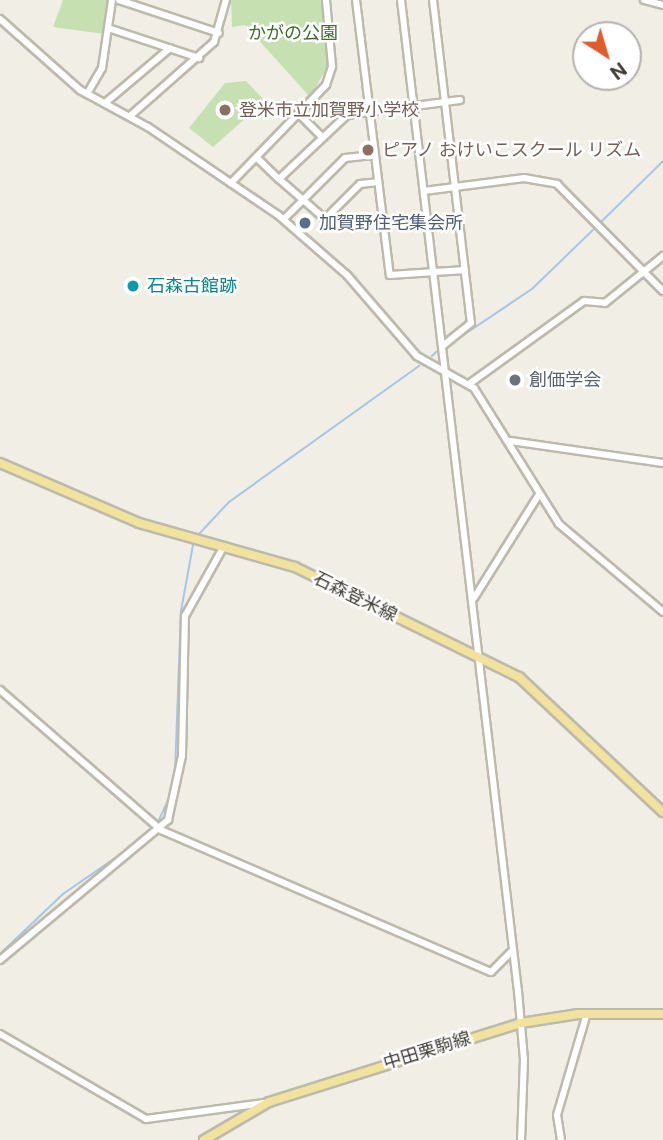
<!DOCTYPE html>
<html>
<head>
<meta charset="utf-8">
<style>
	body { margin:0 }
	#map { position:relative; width:663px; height:1140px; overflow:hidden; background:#f0eee5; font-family:"Public Sans","Noto Sans JP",sans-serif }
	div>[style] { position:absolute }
	.green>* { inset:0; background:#c6e0b2 }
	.stream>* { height:2px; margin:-1px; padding:0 1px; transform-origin:1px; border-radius:1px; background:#a8c5e6 }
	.roads { filter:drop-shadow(2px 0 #bdb9ac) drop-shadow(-2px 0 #bdb9ac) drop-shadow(0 2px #bdb9ac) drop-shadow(0 -2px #bdb9ac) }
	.minor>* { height:6px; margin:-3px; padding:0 3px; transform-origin:3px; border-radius:3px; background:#fff }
	.major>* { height:8px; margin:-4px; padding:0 4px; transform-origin:4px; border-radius:4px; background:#f1e39d }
	.dots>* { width:19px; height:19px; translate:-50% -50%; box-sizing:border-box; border:4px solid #fff; border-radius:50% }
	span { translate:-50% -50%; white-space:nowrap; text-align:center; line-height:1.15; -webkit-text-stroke:5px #fff; paint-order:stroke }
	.park-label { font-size:18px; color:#406c30 }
	.education-label { font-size:18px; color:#785e54 }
	.left { translate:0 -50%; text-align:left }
	.service-label { font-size:18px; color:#4e5e75 }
	.culture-label { font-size:18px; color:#0d838f }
	.worship-label { font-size:18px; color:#5b616d }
	.street-label { font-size:18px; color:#423e35 }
	.north { position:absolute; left:572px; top:21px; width:70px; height:70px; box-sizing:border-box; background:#fff; border:2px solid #b3b2ae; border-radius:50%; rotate:143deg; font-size:19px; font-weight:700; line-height:28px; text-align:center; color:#423e35 }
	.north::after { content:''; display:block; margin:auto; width:24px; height:32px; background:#df5d2d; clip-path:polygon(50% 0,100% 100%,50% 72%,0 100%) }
</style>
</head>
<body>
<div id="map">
	<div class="green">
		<div style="clip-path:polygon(63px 0,109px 0,104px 34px,53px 27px)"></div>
		<div style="clip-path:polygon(231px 0,321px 0,328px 66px,310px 97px,245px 25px,232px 27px)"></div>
		<div style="clip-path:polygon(246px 81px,265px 101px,213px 147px,189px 128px,225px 83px)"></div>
	</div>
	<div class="stream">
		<div style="left:599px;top:224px;width:90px;rotate:-44.5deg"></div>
		<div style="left:453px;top:342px;width:95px;rotate:-33.9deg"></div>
		<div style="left:532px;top:289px;width:88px;rotate:-44.1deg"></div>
		<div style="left:432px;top:356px;width:6px;rotate:-45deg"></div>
		<div style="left:198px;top:535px;width:45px;rotate:-46.8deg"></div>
		<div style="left:229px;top:502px;width:234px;rotate:-35.6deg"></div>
		<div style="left:175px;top:773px;width:162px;rotate:-87.9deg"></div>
		<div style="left:181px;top:611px;width:67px;rotate:-79.7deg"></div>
		<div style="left:158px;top:822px;width:29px;rotate:-65deg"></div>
		<div style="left:0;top:954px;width:87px;rotate:-43.6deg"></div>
		<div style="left:63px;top:894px;width:83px;rotate:-34.7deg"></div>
	</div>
	<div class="roads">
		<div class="minor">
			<div style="left:119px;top:0;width:105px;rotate:18.3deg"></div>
			<div style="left:356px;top:0;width:277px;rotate:83deg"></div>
			<div style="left:390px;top:275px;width:75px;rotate:-3.8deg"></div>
			<div style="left:401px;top:0;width:998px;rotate:83.27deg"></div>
			<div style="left:518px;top:991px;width:68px;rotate:85deg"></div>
			<div style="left:524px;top:1059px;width:81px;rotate:92.1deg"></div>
			<div style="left:433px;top:0;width:325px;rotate:83.3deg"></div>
			<div style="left:471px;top:323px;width:36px;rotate:141deg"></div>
			<div style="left:644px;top:0;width:20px;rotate:15deg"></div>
			<div style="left:0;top:19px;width:107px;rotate:41.6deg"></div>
			<div style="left:80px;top:90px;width:77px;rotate:28.6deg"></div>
			<div style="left:148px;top:127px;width:157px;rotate:34.1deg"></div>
			<div style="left:278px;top:215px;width:91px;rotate:41deg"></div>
			<div style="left:347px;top:275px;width:107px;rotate:49.2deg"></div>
			<div style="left:417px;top:356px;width:65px;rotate:29.3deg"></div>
			<div style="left:474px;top:388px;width:160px;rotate:58deg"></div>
			<div style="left:559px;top:524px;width:136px;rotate:40.2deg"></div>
			<div style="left:111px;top:29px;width:93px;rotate:18.2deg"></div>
			<div style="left:87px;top:94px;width:30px;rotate:-60deg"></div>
			<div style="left:102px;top:68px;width:69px;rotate:-81.6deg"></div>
			<div style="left:105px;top:103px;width:85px;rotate:-40.2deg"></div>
			<div style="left:299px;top:114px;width:31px;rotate:45deg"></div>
			<div style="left:130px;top:116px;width:112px;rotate:-41.4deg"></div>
			<div style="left:214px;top:42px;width:44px;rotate:-74.1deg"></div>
			<div style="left:257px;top:158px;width:30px;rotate:44deg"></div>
			<div style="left:279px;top:179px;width:93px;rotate:-43.3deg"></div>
			<div style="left:347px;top:115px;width:114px;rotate:-7.6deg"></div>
			<div style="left:279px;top:179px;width:61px;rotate:41deg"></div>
			<div style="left:325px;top:219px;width:49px;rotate:-45deg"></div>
			<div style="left:360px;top:184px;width:18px;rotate:-6deg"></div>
			<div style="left:231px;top:183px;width:136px;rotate:-45.9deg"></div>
			<div style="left:326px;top:85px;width:20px;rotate:-72deg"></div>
			<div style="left:332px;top:66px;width:66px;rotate:-95.2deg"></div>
			<div style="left:424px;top:191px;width:101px;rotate:-7.4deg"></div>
			<div style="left:524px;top:178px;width:34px;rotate:10deg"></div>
			<div style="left:557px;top:184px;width:151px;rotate:45.3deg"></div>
			<div style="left:284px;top:219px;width:86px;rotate:-45deg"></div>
			<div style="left:345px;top:158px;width:30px;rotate:-6deg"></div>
			<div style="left:469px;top:384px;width:142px;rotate:-35.8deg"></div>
			<div style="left:584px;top:301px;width:21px;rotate:5deg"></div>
			<div style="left:605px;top:303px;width:75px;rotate:-39deg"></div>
			<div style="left:510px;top:441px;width:155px;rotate:8.2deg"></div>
			<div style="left:474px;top:598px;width:120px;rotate:-57.9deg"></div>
			<div style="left:0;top:690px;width:213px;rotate:41deg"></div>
			<div style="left:161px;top:830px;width:359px;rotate:23.3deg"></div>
			<div style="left:491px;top:972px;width:28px;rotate:-45deg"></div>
			<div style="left:0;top:960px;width:219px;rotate:-39.8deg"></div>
			<div style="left:168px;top:820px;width:66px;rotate:-77.7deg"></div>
			<div style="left:182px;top:756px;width:140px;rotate:-88.8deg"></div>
			<div style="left:185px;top:616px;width:80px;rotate:-60.9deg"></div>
			<div style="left:0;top:1034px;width:169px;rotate:30.2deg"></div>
			<div style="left:146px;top:1119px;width:119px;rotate:-7.7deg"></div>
			<div style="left:561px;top:1140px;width:25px;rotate:-99deg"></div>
			<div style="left:557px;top:1115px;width:106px;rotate:-73.6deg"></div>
		</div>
		<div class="major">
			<div style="left:0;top:463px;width:151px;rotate:23.3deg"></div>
			<div style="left:139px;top:523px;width:162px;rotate:15.8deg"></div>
			<div style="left:295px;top:567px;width:250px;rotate:26.2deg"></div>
			<div style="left:519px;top:677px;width:197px;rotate:43.2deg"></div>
			<div style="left:204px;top:1140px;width:75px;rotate:-30.3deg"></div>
			<div style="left:269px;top:1102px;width:264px;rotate:-17.4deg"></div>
			<div style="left:521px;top:1023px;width:58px;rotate:-9deg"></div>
			<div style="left:578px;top:1014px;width:85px"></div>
		</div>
	</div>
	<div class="dots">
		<div style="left:225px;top:110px;background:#8d6e63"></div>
		<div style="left:368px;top:150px;background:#8d6e63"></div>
		<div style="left:305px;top:223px;background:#5c6f8a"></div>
		<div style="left:133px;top:286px;background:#0f9aa8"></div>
		<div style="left:515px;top:380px;background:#6b7280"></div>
	</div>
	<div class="park-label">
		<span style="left:293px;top:33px">かがの公園</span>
	</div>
	<div class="education-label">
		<span class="left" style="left:239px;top:110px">登米市立加賀野小学校</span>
		<span class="left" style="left:382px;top:150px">ピアノ おけいこスクール リズム</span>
	</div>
	<div class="service-label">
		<span class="left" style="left:319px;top:223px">加賀野住宅集会所</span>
	</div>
	<div class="culture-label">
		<span class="left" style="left:147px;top:286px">石森古館跡</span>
	</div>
	<div class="worship-label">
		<span class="left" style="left:529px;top:380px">創価学会</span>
	</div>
	<div class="street-label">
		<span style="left:355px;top:597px;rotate:26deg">石森登米線</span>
		<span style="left:427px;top:1051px;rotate:-17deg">中田栗駒線</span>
	</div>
	<div class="north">N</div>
</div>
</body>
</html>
